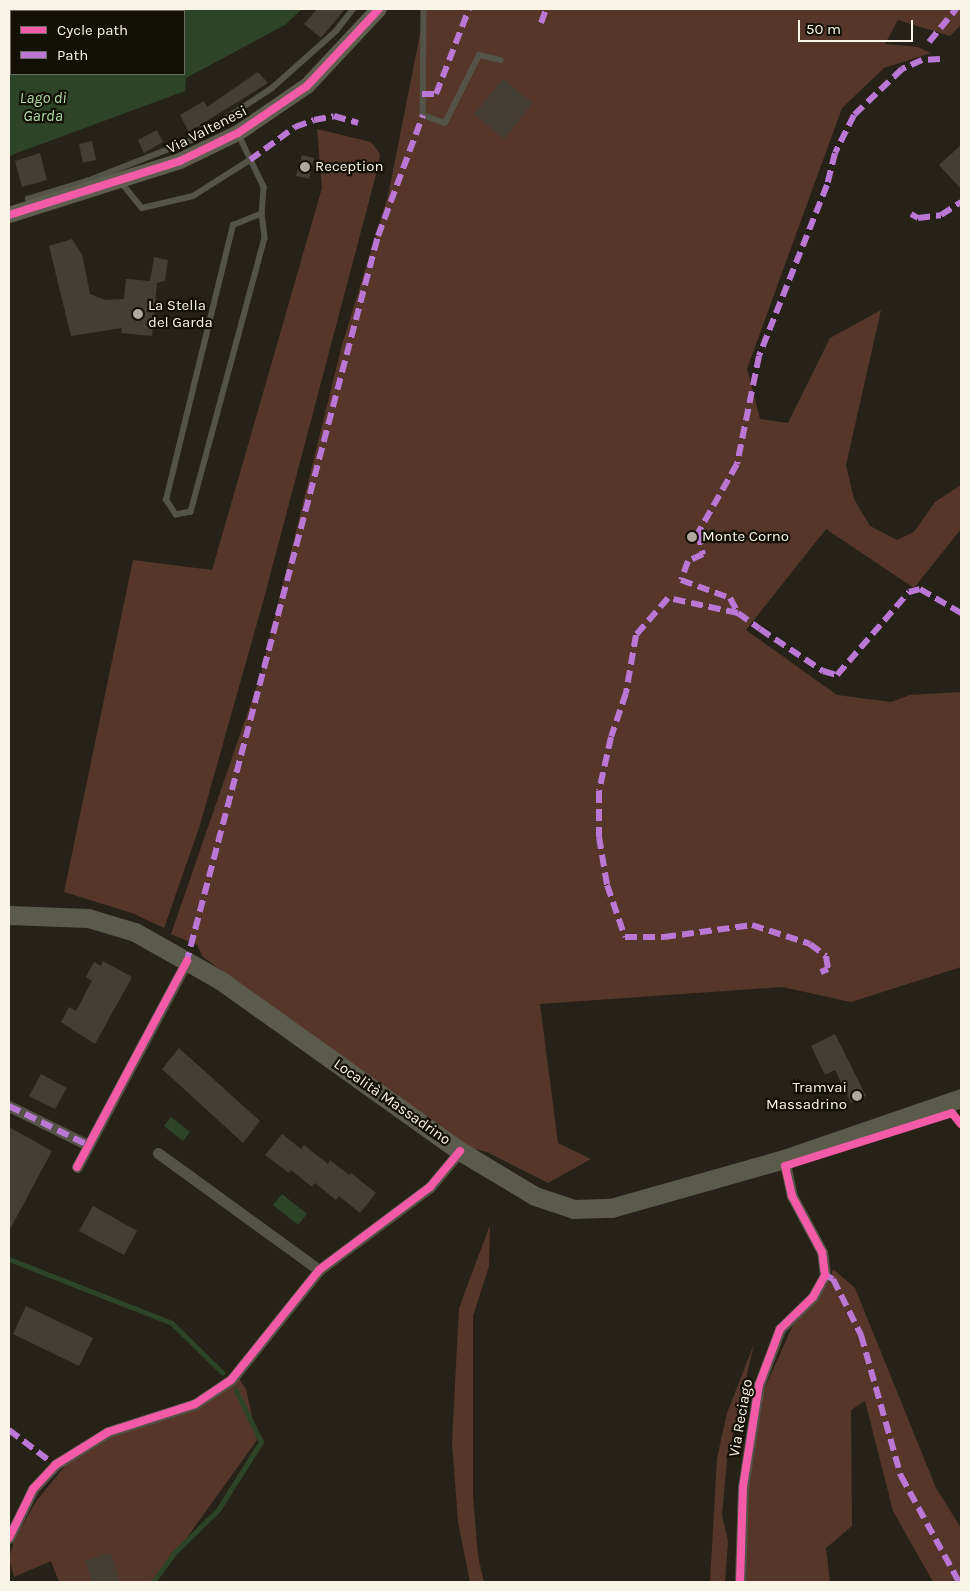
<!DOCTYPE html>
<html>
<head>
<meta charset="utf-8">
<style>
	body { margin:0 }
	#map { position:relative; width:970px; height:1591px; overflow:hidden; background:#272217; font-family:Karla,sans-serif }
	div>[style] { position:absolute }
	.green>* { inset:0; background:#563628 }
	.water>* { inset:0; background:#2e4427 }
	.stream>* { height:4.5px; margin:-2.25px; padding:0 2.25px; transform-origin:2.25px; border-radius:2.25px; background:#2e4427 }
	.building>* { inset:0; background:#453e33 }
	.lane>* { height:5.5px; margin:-2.75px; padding:0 2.75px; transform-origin:2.75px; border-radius:2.75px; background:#535447 }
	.street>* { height:11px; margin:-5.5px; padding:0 5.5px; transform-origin:5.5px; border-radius:5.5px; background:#535447 }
	.secondary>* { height:16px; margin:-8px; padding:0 8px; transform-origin:8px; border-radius:8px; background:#5d5e4f }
	.primary>* { height:19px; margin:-9.5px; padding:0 9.5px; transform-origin:9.5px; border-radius:9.5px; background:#5b5b4c }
	.quiet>* { height:6px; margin-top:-3px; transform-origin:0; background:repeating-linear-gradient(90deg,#ba77d6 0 12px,transparent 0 18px) }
	.cycleway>* { height:8px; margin:-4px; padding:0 4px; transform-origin:4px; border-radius:4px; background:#f35aa7 }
	.dots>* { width:14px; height:14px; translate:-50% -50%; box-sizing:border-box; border:2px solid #131006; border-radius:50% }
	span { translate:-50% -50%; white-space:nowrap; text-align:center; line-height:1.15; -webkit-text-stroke:4.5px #131006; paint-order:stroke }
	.street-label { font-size:15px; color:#f9f4e6 }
	.poi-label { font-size:15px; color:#f9f4e6 }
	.left { translate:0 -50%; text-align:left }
	.right { translate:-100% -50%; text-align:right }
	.water-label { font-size:16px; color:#b1dda6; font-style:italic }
	.frame { position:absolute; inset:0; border:10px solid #f9f4e6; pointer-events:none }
	.legend { position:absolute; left:10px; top:10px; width:175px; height:65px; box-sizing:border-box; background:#131006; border:1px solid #6f6b60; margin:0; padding:6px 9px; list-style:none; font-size:15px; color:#f9f4e6 }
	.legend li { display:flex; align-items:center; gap:10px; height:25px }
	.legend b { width:25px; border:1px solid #6f6b60 }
	.scale { position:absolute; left:798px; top:20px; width:115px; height:22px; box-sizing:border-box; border:2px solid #f9f4e6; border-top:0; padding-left:6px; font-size:15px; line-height:18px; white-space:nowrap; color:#f9f4e6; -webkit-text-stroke:4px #131006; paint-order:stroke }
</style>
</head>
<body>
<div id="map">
	<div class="green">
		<div style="clip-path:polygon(425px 9px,961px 9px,961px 25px,950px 36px,898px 20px,885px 44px,918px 47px,931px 53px,884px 68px,842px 108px,747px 369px,760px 419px,788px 423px,830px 338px,881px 310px,846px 465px,854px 499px,870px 526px,897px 540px,914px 532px,935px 502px,961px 485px,961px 529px,914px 588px,826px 529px,746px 630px,837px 695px,891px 702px,910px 695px,961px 692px,961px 967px,851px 1002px,782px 987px,540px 1004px,558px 1143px,591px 1159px,548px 1183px,487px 1152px,466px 1147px,203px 957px,197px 945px,171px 934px,260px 677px,342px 345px,388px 196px)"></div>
		<div style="clip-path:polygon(317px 129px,371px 142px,380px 154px,378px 167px,263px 602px,200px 825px,164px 928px,132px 913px,64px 892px,133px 560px,212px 570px,322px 188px)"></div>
		<div style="clip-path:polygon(490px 1225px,489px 1266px,473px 1316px,473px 1495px,478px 1556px,484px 1582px,470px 1582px,458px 1522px,452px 1442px,459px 1308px)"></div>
		<div style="clip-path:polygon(833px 1269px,855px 1288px,936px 1488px,961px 1528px,961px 1582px,933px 1582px,893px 1511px,865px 1401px,851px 1410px,852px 1526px,826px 1548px,830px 1582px,743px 1582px,747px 1489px,762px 1394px,793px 1325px,829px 1282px)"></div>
		<div style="clip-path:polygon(754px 1344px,727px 1460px,722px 1515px,728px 1541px,725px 1582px,710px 1582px,717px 1458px,727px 1413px)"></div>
		<div style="clip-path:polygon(237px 1376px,246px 1389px,257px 1440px,155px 1582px,59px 1582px,51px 1561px,14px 1577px,9px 1558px,15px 1538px,37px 1500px,71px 1459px,108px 1435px,167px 1418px)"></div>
	</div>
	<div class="water">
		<div style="clip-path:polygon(evenodd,9px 9px,302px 9px,285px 25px,186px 78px,185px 91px,9px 156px,9px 9px,11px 11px,184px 11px,184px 74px,11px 74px,11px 11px)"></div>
		<div style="clip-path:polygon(171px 1117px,190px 1132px,183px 1141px,164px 1126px)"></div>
		<div style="clip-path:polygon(282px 1194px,307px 1214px,298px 1225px,273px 1205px)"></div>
	</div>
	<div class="stream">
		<div style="left:9px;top:1259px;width:175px;rotate:21.4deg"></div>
		<div style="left:172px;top:1323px;width:71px;rotate:44.4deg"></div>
		<div style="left:153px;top:1582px;width:34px;rotate:-54deg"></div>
		<div style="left:173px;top:1554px;width:63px;rotate:-44.4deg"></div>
		<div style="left:218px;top:1510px;width:80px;rotate:-57.7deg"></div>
		<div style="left:261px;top:1442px;width:57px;rotate:-116.1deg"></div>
	</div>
	<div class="building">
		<div style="clip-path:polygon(317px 9px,345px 9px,321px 38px,304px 24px)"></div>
		<div style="clip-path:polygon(258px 72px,268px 83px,189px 132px,180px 115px,204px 101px,207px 107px)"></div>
		<div style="clip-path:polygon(503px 79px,533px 103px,504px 139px,474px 114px)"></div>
		<div style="clip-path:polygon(157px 130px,163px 142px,144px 153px,138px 140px)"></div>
		<div style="clip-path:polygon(92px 141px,96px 160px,83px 163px,79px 144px)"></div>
		<div style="clip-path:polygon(961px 145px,961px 189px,939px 165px)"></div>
		<div style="clip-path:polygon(40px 153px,47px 180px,22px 187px,15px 161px)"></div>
		<div style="clip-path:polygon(302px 155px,314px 158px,309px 179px,296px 176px)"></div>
		<div style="clip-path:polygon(72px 239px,82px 254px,90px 294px,105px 300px,124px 299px,126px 279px,150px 281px,154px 257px,168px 260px,165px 281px,157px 283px,152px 336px,121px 333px,122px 328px,71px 336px,49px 246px)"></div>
		<div style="clip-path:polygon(103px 961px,132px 977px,95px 1044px,61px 1022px,69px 1007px,76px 1011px,92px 981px,86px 977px,94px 962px,101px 966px)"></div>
		<div style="clip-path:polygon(835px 1034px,866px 1096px,851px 1103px,835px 1070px,825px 1075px,811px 1046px)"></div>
		<div style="clip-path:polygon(179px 1048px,260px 1121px,243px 1143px,162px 1069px)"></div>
		<div style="clip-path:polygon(41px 1074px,67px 1088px,55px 1109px,29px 1096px)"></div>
		<div style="clip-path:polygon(9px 1127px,52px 1151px,9px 1231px)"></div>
		<div style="clip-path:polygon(282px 1134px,301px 1149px,304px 1145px,328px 1164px,330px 1160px,349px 1175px,351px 1173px,376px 1193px,360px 1213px,339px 1196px,336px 1200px,315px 1183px,312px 1187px,291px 1170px,289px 1173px,265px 1155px)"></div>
		<div style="clip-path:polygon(93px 1206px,137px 1231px,124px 1255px,79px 1231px)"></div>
		<div style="clip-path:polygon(26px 1306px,93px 1338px,79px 1366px,13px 1334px)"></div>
		<div style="clip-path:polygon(111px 1553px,120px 1582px,92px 1582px,85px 1560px)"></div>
	</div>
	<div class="lane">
		<div style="left:424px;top:9px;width:106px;rotate:90.5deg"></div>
		<div style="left:423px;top:115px;width:23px;rotate:20deg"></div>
		<div style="left:445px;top:123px;width:76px;rotate:-63.4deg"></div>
		<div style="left:479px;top:55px;width:22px;rotate:13deg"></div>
		<div style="left:239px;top:135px;width:58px;rotate:64.3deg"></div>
		<div style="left:264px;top:187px;width:26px;rotate:94deg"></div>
		<div style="left:262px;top:213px;width:25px;rotate:83deg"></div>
		<div style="left:265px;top:238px;width:284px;rotate:105.1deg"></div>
		<div style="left:191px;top:512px;width:15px;rotate:169deg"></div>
		<div style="left:176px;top:515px;width:18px;rotate:-124deg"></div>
		<div style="left:166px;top:500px;width:283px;rotate:-76.3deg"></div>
		<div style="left:233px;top:225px;width:31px;rotate:-22deg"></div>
		<div style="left:121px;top:182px;width:33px;rotate:51deg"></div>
		<div style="left:142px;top:208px;width:52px;rotate:-13.2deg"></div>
		<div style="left:193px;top:196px;width:67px;rotate:-32.3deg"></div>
		<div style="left:89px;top:189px;width:8px;rotate:-104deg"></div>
		<div style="left:87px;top:181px;width:116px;rotate:-21.3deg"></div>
		<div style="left:195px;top:139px;width:92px;rotate:-33.5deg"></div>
		<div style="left:272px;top:88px;width:86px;rotate:-41.7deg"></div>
		<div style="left:336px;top:31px;width:28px;rotate:-52deg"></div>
		<div style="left:28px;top:199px;width:62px;rotate:-17deg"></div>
		<div style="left:949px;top:1104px;width:23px;rotate:59deg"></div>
	</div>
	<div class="street">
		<div style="left:9px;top:1106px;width:88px;rotate:26.3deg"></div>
		<div style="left:158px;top:1153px;width:199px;rotate:36deg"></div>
		<div style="left:77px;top:1167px;width:234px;rotate:-61.9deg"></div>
		<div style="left:9px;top:1538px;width:55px;rotate:-63.9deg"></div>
		<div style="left:33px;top:1489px;width:33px;rotate:-47deg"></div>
		<div style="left:55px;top:1465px;width:62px;rotate:-31.9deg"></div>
		<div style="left:108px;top:1432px;width:91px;rotate:-17.8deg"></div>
		<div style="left:195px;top:1404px;width:43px;rotate:-33.7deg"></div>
		<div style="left:231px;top:1380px;width:141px;rotate:-51.3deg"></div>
		<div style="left:319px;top:1270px;width:139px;rotate:-36.8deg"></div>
		<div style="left:430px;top:1187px;width:47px;rotate:-50.2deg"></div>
		<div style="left:740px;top:1582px;width:95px;rotate:-88.2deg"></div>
		<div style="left:743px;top:1487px;width:103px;rotate:-81.1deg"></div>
		<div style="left:759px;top:1385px;width:60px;rotate:-69.4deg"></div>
		<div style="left:780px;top:1329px;width:46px;rotate:-44.1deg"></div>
		<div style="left:813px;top:1297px;width:25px;rotate:-61deg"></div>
		<div style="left:825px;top:1275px;width:23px;rotate:-97deg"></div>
		<div style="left:822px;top:1252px;width:64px;rotate:-118.2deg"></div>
		<div style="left:792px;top:1196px;width:38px;rotate:-102deg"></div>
	</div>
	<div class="secondary">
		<div style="left:9px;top:215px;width:179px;rotate:-17.5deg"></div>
		<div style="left:180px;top:161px;width:64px;rotate:-25.8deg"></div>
		<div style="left:238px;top:133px;width:83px;rotate:-34.3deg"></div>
		<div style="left:307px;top:86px;width:105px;rotate:-46.9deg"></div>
	</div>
	<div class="primary">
		<div style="left:9px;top:915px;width:79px;rotate:2.2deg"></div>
		<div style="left:88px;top:918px;width:49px;rotate:16.6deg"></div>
		<div style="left:135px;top:932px;width:98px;rotate:29.5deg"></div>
		<div style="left:220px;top:980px;width:295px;rotate:35.5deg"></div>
		<div style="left:460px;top:1151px;width:87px;rotate:31deg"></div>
		<div style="left:535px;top:1196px;width:41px;rotate:18.4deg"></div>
		<div style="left:574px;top:1209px;width:37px;rotate:-2deg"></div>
		<div style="left:611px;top:1208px;width:180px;rotate:-15.8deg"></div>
		<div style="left:784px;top:1159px;width:187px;rotate:-19deg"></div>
	</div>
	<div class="quiet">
		<div style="left:541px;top:23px;width:15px;rotate:-70deg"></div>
		<div style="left:929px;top:42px;width:43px;rotate:-50.7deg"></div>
		<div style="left:940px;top:59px;width:18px;rotate:177deg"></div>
		<div style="left:922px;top:60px;width:22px;rotate:156deg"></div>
		<div style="left:902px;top:69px;width:66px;rotate:136.2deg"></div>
		<div style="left:854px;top:115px;width:42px;rotate:116.6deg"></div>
		<div style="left:835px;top:153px;width:33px;rotate:104deg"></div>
		<div style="left:827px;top:185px;width:184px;rotate:111.7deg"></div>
		<div style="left:759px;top:356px;width:110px;rotate:101.5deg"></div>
		<div style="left:737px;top:464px;width:79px;rotate:119.5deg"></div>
		<div style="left:698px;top:533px;width:22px;rotate:77deg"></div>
		<div style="left:703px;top:554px;width:17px;rotate:155deg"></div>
		<div style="left:688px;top:561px;width:20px;rotate:110deg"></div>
		<div style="left:681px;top:580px;width:52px;rotate:20.2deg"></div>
		<div style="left:730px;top:598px;width:17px;rotate:62deg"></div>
		<div style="left:738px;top:613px;width:27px;rotate:36deg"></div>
		<div style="left:760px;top:629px;width:76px;rotate:33.7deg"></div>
		<div style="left:823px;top:671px;width:15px;rotate:16deg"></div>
		<div style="left:837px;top:675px;width:110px;rotate:-49.1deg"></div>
		<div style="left:909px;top:592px;width:11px;rotate:-15deg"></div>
		<div style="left:920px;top:589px;width:48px;rotate:30.3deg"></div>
		<div style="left:422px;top:94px;width:14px"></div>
		<div style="left:436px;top:94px;width:91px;rotate:-68.8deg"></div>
		<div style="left:250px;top:160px;width:56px;rotate:-36.3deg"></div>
		<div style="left:295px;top:127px;width:20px;rotate:-20deg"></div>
		<div style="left:314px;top:120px;width:20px;rotate:-11deg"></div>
		<div style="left:334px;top:116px;width:25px;rotate:16deg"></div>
		<div style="left:911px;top:214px;width:8px;rotate:30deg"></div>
		<div style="left:918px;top:218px;width:23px;rotate:-7deg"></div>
		<div style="left:941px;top:215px;width:24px;rotate:-33deg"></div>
		<div style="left:738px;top:613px;width:72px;rotate:-167.9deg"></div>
		<div style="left:668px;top:598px;width:49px;rotate:130.9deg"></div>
		<div style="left:636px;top:635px;width:59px;rotate:99.8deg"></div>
		<div style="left:626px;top:693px;width:46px;rotate:108.8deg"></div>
		<div style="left:611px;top:737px;width:55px;rotate:102.5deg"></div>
		<div style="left:599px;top:791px;width:46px;rotate:90deg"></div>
		<div style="left:599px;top:837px;width:49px;rotate:80.5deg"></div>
		<div style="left:607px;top:885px;width:55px;rotate:70.9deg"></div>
		<div style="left:625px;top:937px;width:39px"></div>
		<div style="left:664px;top:937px;width:89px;rotate:-7.8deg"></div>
		<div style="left:752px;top:925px;width:61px;rotate:18.1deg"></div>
		<div style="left:810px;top:944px;width:20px;rotate:37deg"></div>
		<div style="left:826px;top:956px;width:13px;rotate:81deg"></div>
		<div style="left:828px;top:969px;width:8px;rotate:157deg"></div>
		<div style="left:186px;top:964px;width:753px;rotate:-75.23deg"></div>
		<div style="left:378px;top:236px;width:129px;rotate:-69.6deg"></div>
		<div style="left:9px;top:1106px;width:88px;rotate:26.3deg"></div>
		<div style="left:825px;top:1275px;width:9px;rotate:27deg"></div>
		<div style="left:833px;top:1279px;width:63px;rotate:63.4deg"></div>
		<div style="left:861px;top:1335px;width:147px;rotate:74.2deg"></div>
		<div style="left:901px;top:1476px;width:121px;rotate:61.3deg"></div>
		<div style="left:9px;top:1430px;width:58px;rotate:37.3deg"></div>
	</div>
	<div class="cycleway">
		<div style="left:9px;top:215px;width:179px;rotate:-17.5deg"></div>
		<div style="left:180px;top:161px;width:64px;rotate:-25.8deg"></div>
		<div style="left:238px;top:133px;width:83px;rotate:-34.3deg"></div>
		<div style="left:307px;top:86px;width:105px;rotate:-46.9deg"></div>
		<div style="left:77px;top:1167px;width:234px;rotate:-61.9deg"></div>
		<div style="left:9px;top:1538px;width:55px;rotate:-63.9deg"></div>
		<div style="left:33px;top:1489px;width:33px;rotate:-47deg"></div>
		<div style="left:55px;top:1465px;width:62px;rotate:-31.9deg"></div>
		<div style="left:108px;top:1432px;width:91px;rotate:-17.8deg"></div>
		<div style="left:195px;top:1404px;width:43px;rotate:-33.7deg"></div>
		<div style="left:231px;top:1380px;width:141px;rotate:-51.3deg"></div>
		<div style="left:319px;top:1270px;width:139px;rotate:-36.8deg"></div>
		<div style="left:430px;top:1187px;width:47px;rotate:-50.2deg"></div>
		<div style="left:740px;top:1582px;width:95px;rotate:-88.2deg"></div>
		<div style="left:743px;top:1487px;width:103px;rotate:-81.1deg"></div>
		<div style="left:759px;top:1385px;width:60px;rotate:-69.4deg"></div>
		<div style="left:780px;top:1329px;width:46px;rotate:-44.1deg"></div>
		<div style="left:813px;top:1297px;width:25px;rotate:-61deg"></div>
		<div style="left:825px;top:1275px;width:23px;rotate:-97deg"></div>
		<div style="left:822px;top:1252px;width:64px;rotate:-118.2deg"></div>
		<div style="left:792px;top:1196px;width:31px;rotate:-103deg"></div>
		<div style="left:785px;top:1166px;width:175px;rotate:-17.6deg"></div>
		<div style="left:952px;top:1113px;width:14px;rotate:51deg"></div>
	</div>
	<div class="dots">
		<div style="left:305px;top:167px;background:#b0aa9e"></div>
		<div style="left:138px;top:314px;background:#b0aa9e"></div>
		<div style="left:692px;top:537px;background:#b0aa9e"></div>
		<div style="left:857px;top:1096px;background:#b0aa9e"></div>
	</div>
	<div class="street-label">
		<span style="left:207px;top:130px;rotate:-27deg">Via Valtenesi</span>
		<span style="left:392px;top:1102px;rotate:35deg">Località Massadrino</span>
		<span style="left:741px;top:1418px;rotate:-80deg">Via Reciago</span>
	</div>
	<div class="poi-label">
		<span class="left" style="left:315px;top:167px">Reception</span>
		<span class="left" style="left:148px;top:314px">La Stella<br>del Garda</span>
		<span class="left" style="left:702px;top:537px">Monte Corno</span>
		<span class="right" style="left:847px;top:1096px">Tramvai<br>Massadrino</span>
	</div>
	<div class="water-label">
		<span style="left:43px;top:107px">Lago di<br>Garda</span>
	</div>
	<div class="frame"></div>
	<ul class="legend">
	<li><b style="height:6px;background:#f35aa7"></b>Cycle path</li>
	<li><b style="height:6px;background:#ba77d6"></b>Path</li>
	</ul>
	<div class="scale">50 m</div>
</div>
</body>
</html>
